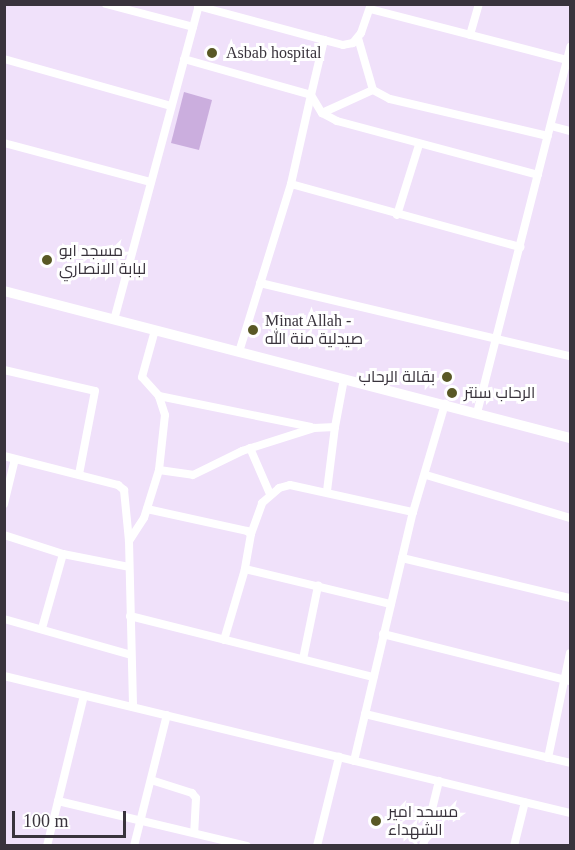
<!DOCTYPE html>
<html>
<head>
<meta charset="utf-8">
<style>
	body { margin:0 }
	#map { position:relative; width:575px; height:850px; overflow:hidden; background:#f0e1fa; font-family:"Times New Roman",Cairo,serif }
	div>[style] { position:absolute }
	.green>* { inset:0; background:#cbaede }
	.street>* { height:8px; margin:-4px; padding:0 4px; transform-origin:4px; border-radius:4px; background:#fff }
	.secondary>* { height:10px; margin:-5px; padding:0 5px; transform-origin:5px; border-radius:5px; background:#fff }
	.dots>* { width:16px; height:16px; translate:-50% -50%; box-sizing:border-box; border:3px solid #fff; border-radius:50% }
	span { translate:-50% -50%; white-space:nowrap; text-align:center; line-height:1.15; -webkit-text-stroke:6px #fff; paint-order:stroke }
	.poi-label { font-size:16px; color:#39333c }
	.left { translate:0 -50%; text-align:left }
	.right { translate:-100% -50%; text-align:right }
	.frame { position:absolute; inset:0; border:6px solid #39333c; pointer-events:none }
	.scale { position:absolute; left:12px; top:811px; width:114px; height:27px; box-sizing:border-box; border:3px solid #39333c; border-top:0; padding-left:8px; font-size:18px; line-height:21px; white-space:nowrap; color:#39333c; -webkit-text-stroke:4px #fff; paint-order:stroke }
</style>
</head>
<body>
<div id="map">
	<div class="green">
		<div style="clip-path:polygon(184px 92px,212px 100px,199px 150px,171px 143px)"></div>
	</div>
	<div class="street">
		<div style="left:106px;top:4px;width:90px;rotate:14.8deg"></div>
		<div style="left:371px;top:4px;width:31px;rotate:109deg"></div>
		<div style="left:361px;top:33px;width:13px;rotate:129deg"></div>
		<div style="left:353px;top:43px;width:10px;rotate:169deg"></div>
		<div style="left:343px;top:45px;width:20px;rotate:-165deg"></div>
		<div style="left:324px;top:40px;width:57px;rotate:103.3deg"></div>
		<div style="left:311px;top:95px;width:21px;rotate:59deg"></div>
		<div style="left:322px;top:113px;width:17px;rotate:28deg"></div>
		<div style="left:337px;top:121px;width:208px;rotate:15deg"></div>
		<div style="left:198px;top:6px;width:131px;rotate:15.1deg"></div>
		<div style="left:370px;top:9px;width:203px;rotate:14.5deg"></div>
		<div style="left:470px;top:35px;width:32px;rotate:-74deg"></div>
		<div style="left:358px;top:38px;width:54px;rotate:73.9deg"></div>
		<div style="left:373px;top:90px;width:19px;rotate:28deg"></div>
		<div style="left:390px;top:99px;width:162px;rotate:13.2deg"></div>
		<div style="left:4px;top:59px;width:173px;rotate:15.7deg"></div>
		<div style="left:184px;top:59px;width:132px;rotate:15.8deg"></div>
		<div style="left:311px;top:95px;width:91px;rotate:102.7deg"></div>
		<div style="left:291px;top:184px;width:176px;rotate:107.2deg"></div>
		<div style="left:322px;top:113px;width:56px;rotate:-24.3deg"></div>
		<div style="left:551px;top:126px;width:20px;rotate:15deg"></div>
		<div style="left:4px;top:143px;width:152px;rotate:14.9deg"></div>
		<div style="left:291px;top:184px;width:238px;rotate:15.4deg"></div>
		<div style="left:397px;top:215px;width:73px;rotate:-72.6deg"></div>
		<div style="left:260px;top:283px;width:318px;rotate:13.3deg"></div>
		<div style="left:114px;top:320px;width:327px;rotate:-74.9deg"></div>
		<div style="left:4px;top:370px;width:93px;rotate:13deg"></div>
		<div style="left:95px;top:391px;width:85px;rotate:100.9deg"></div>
		<div style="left:159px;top:396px;width:155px;rotate:11.5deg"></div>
		<div style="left:477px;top:413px;width:378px;rotate:-75.7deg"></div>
		<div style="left:250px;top:448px;width:50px;rotate:66.5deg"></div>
		<div style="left:4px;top:456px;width:118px;rotate:14.3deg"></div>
		<div style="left:118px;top:485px;width:8px;rotate:40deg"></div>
		<div style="left:124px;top:490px;width:51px;rotate:84.4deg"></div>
		<div style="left:129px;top:541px;width:166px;rotate:88.6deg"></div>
		<div style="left:159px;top:470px;width:34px;rotate:8deg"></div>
		<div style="left:193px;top:475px;width:55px;rotate:-26.1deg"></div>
		<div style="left:242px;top:451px;width:76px;rotate:-17.7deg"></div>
		<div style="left:314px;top:428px;width:21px;rotate:-3deg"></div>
		<div style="left:335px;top:427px;width:49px;rotate:-79.4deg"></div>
		<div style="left:426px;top:475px;width:150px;rotate:16.6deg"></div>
		<div style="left:327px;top:491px;width:64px;rotate:-82.9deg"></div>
		<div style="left:4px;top:504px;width:46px;rotate:-76.3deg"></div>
		<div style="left:147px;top:509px;width:102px;rotate:12.4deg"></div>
		<div style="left:247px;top:531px;width:5px;rotate:37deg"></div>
		<div style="left:251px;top:534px;width:36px;rotate:100deg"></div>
		<div style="left:245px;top:569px;width:150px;rotate:13.5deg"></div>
		<div style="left:251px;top:534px;width:33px;rotate:-70deg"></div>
		<div style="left:262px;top:503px;width:23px;rotate:-41deg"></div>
		<div style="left:279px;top:488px;width:11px;rotate:-15deg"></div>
		<div style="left:290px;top:485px;width:126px;rotate:12.4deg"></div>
		<div style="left:4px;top:535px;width:62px;rotate:17.9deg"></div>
		<div style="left:63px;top:554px;width:77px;rotate:105.8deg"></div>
		<div style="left:129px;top:541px;width:27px;rotate:-57deg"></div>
		<div style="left:144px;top:518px;width:50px;rotate:-72.6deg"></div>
		<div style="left:159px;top:470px;width:55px;rotate:-83.8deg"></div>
		<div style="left:165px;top:415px;width:20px;rotate:-108deg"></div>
		<div style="left:159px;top:396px;width:25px;rotate:-132deg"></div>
		<div style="left:142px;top:377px;width:49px;rotate:-74.5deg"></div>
		<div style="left:63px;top:554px;width:67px;rotate:11.1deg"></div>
		<div style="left:402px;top:558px;width:173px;rotate:13.4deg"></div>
		<div style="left:130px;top:616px;width:251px;rotate:14.1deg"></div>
		<div style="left:4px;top:619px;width:132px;rotate:15.8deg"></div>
		<div style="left:383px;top:634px;width:193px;rotate:14.1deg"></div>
		<div style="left:224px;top:640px;width:74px;rotate:-73.5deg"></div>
		<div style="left:303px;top:659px;width:75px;rotate:-78.4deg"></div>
		<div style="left:4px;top:676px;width:582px;rotate:13.61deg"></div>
		<div style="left:365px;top:714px;width:211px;rotate:13.4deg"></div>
		<div style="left:548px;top:758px;width:107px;rotate:-78.2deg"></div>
		<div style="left:354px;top:761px;width:256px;rotate:-76.7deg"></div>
		<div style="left:413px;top:512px;width:113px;rotate:-73.5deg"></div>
		<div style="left:151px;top:780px;width:43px;rotate:17.6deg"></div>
		<div style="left:192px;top:793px;width:6px;rotate:51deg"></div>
		<div style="left:196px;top:798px;width:35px;rotate:93deg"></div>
		<div style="left:58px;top:801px;width:194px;rotate:13.4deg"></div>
		<div style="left:47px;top:846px;width:155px;rotate:-76.2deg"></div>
		<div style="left:134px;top:846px;width:135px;rotate:-75.9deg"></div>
		<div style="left:317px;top:846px;width:92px;rotate:-76.1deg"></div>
		<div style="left:423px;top:846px;width:67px;rotate:-76.2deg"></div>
		<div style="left:514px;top:846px;width:45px;rotate:-76deg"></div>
	</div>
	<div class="secondary">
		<div style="left:4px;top:291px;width:585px;rotate:14.56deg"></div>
	</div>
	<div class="dots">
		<div style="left:212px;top:53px;background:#595825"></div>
		<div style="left:47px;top:260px;background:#595825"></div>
		<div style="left:253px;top:330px;background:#595825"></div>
		<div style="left:447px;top:377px;background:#595825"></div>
		<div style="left:452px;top:393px;background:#595825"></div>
		<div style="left:376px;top:821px;background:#595825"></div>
	</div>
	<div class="poi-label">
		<span class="left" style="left:226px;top:53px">Asbab hospital</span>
		<span class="left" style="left:59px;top:260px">مسجد ابو<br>لبابة الانصاري</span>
		<span class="left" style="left:265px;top:330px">Minat Allah -<br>صيدلية منة الله</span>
		<span class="right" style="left:435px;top:377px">بقالة الرحاب</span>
		<span class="left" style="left:464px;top:393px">الرحاب سنتر</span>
		<span class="left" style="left:388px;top:821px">مسجد امير<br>الشهداء</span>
	</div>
	<div class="frame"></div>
	<div class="scale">100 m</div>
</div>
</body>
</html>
